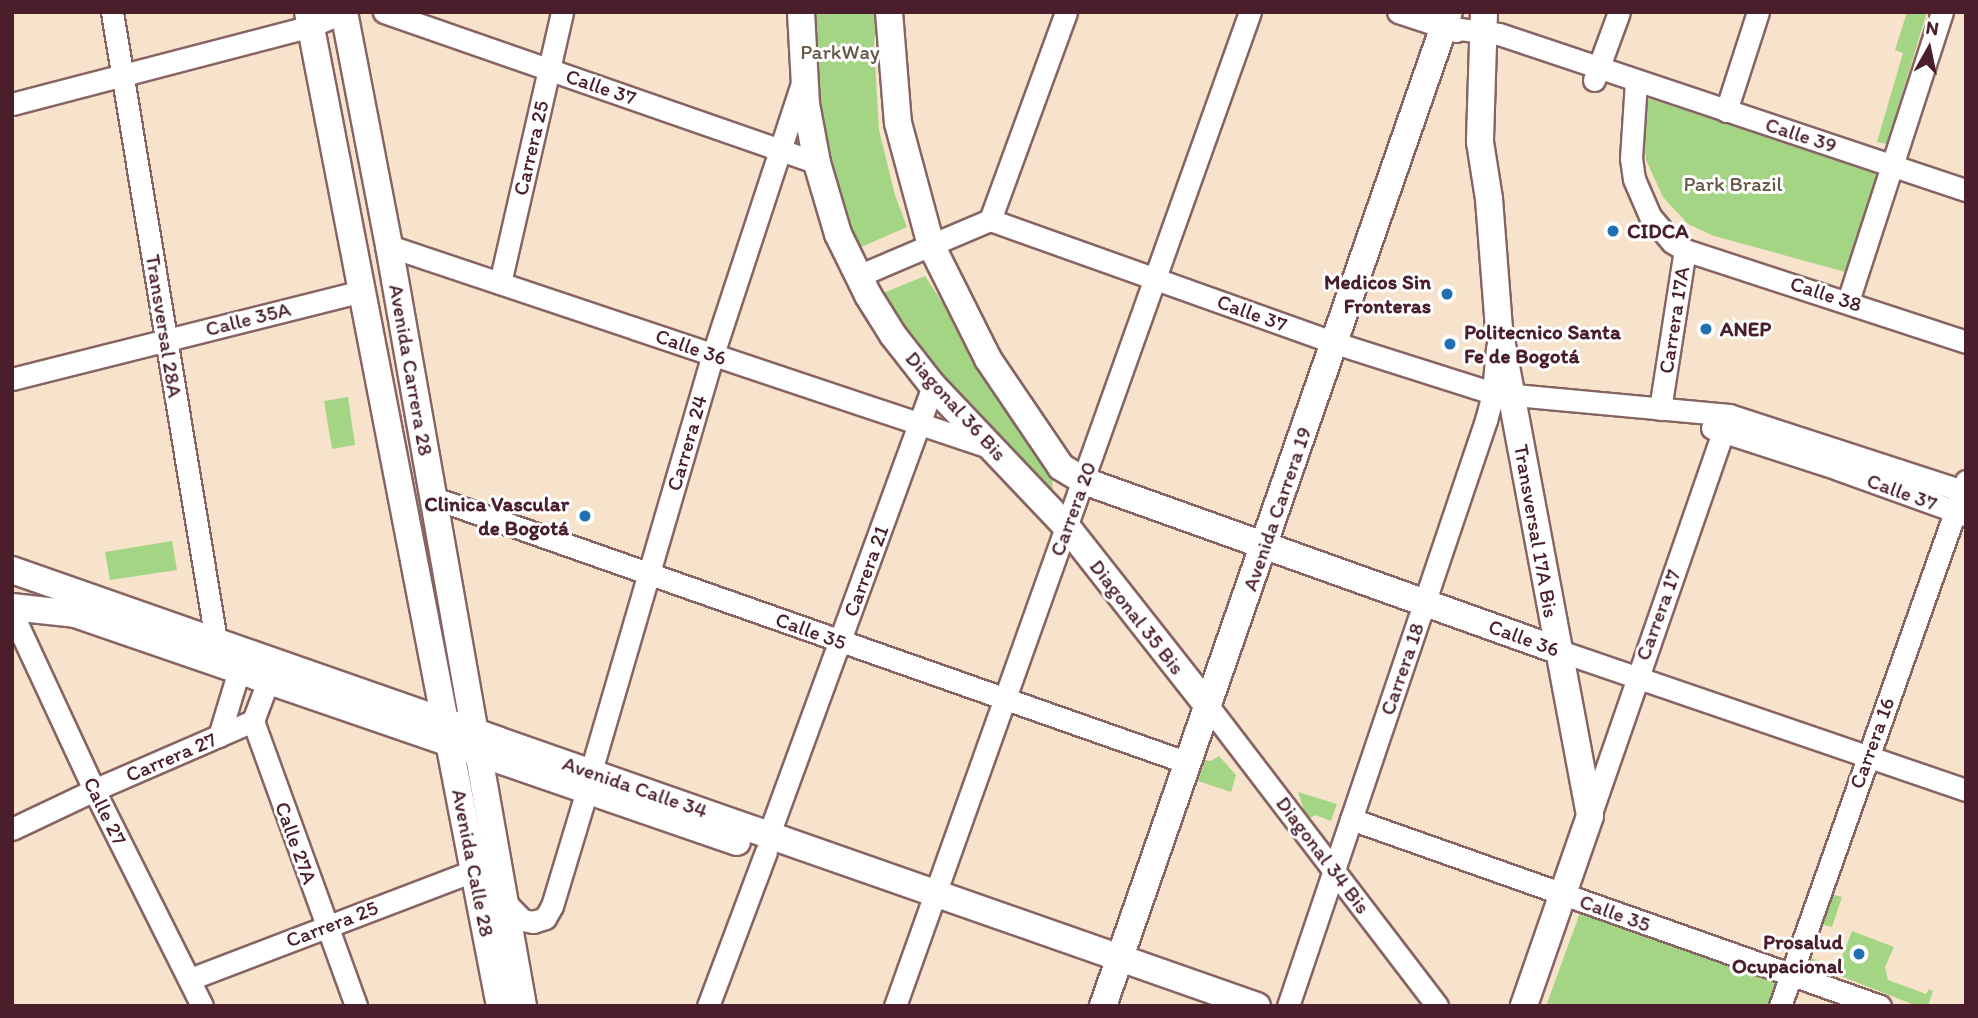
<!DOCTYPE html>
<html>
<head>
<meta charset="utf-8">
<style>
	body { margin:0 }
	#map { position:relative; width:1978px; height:1018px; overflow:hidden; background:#f7e3cc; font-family:Itim,sans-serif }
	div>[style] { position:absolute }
	.green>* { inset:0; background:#a4d584 }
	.roads { filter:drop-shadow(2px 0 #876463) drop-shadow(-2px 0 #876463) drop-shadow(0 2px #876463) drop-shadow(0 -2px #876463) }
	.minor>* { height:21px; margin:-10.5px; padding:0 10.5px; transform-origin:10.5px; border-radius:10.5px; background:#fff }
	.major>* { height:26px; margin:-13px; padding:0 13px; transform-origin:13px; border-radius:13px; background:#fff }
	.dots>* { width:19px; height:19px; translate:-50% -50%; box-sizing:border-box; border:4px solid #fff; border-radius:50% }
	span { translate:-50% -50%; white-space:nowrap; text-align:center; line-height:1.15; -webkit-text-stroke:6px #fff; paint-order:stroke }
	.park-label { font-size:21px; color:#655646 }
	.street-label { font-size:21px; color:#4a1f2b }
	.poi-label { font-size:21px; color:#4a1f2b; font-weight:700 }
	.left { translate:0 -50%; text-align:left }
	.right { translate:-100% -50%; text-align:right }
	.frame { position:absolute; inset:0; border:14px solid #4a1f2b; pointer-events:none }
	.north { position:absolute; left:1894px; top:14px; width:70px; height:70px; -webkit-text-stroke:5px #fff; paint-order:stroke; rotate:9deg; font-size:19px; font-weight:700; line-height:28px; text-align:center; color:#4a1f2b }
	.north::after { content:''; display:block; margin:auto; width:24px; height:32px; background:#4a1f2b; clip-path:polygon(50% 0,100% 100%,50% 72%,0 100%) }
</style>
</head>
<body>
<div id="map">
	<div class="green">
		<div style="clip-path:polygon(806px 12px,877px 12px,874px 46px,879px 130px,895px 195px,907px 227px,852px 251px,835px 206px,805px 24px)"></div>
		<div style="clip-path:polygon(1907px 12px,1927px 12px,1887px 144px,1877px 142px,1903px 53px,1895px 50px)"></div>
		<div style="clip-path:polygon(1647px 98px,1879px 172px,1849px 273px,1714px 236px,1688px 224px,1663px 197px,1646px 160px,1643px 118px)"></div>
		<div style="clip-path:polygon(925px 276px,1052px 470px,1053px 500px,934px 378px,878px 295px)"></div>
		<div style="clip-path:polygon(348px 397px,355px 445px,332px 449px,324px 401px)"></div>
		<div style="clip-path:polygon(172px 541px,177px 570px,110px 580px,105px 552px)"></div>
		<div style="clip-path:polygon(1219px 756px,1236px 775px,1231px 792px,1198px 781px,1205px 760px,1211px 761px)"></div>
		<div style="clip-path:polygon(1298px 792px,1337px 804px,1331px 821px,1315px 815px,1307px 820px)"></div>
		<div style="clip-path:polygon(1822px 892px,1842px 897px,1832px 927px,1820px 924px,1808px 957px,1838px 967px,1852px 931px,1894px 947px,1885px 967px,1888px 980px,1926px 994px,1929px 989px,1933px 991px,1928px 1006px,1917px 1006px,1838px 975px,1836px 980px,1797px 967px)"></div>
		<div style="clip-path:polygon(1580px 913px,1776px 983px,1768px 1006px,1546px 1006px)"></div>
	</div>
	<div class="roads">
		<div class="minor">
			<div style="left:112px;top:12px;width:637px;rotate:80.6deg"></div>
			<div style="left:384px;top:12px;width:459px;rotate:19.2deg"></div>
			<div style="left:1398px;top:12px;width:61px;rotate:18.1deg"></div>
			<div style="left:1444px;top:27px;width:55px;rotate:7.3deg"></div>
			<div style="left:1499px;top:34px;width:492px;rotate:18.5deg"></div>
			<div style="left:1594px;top:80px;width:72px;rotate:-69.8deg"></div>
			<div style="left:1636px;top:81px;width:77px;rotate:93.7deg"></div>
			<div style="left:1631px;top:158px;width:21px;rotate:82deg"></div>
			<div style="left:1634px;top:179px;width:40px;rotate:66.6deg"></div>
			<div style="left:1650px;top:216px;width:34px;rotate:50deg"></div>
			<div style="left:1672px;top:242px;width:15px;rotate:32deg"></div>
			<div style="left:1685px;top:250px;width:296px;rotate:18.1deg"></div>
			<div style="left:12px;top:104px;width:309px;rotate:-14.6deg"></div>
			<div style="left:311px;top:26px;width:36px;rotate:-23deg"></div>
			<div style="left:1726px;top:111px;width:104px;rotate:-72.1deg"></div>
			<div style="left:990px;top:220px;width:221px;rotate:-69.9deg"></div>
			<div style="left:389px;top:246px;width:636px;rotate:18.52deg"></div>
			<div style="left:858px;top:276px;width:143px;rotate:-23deg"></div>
			<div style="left:990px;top:220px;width:366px;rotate:19.6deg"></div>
			<div style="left:1335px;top:343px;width:166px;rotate:17.6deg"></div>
			<div style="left:1493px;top:393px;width:237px;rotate:5.3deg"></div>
			<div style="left:1729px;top:415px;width:249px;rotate:18deg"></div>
			<div style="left:500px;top:283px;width:278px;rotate:-77.1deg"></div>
			<div style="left:1848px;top:301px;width:304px;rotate:-72deg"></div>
			<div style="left:12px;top:379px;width:361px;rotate:-14.1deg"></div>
			<div style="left:1660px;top:409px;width:161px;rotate:-81.1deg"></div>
			<div style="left:1712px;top:428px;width:133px;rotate:18deg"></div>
			<div style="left:1838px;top:469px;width:136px;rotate:19.8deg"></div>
			<div style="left:434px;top:498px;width:799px;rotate:19.36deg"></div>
			<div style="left:12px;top:613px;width:195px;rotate:65.1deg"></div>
			<div style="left:94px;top:790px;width:241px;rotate:63.4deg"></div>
			<div style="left:1557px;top:650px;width:432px;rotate:18.9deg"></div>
			<div style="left:268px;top:681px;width:43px;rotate:110.6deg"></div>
			<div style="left:253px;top:721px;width:303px;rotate:70.1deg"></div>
			<div style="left:1208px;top:706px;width:377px;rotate:52.6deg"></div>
			<div style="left:219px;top:736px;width:69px;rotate:-73.1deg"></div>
			<div style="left:591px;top:771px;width:434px;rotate:-73.7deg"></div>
			<div style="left:713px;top:354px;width:287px;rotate:-71.8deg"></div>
			<div style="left:1590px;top:816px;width:424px;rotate:-70.9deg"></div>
			<div style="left:1351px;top:819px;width:561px;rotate:19.47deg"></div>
			<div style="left:12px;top:829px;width:91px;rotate:-25.4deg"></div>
			<div style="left:94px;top:790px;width:173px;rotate:-23.5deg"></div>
			<div style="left:769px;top:834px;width:477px;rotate:-69.9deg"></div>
			<div style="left:503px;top:900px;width:28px;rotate:46deg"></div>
			<div style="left:522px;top:920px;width:11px;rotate:10deg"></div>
			<div style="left:533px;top:922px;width:13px;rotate:-18deg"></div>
			<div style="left:545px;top:918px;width:14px;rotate:-60deg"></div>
			<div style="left:552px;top:906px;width:121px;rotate:-73.2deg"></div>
			<div style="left:190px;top:979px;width:306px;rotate:-20.9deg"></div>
			<div style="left:708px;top:1006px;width:165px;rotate:-69.4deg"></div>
			<div style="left:895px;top:1006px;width:1055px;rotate:-70.35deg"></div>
			<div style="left:1288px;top:1006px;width:619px;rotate:-71.33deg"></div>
			<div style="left:1486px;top:420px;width:28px;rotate:-75deg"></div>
			<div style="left:1493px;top:393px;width:45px;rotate:-84.9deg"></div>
			<div style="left:1780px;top:1006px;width:557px;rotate:-70.49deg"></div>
		</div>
		<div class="major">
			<div style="left:308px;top:12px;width:1012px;rotate:79.07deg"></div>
			<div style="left:344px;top:12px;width:238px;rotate:79.1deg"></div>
			<div style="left:389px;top:246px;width:772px;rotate:80deg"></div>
			<div style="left:801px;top:12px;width:92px;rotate:86.9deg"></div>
			<div style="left:806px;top:104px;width:60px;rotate:79.4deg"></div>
			<div style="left:817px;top:163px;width:74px;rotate:73.5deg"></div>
			<div style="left:838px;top:234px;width:68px;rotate:63.8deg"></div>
			<div style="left:868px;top:295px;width:47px;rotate:58deg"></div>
			<div style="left:893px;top:335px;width:65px;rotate:51.9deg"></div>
			<div style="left:933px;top:386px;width:195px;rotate:46.5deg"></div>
			<div style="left:1067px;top:527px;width:228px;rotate:51.8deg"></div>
			<div style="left:889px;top:12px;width:111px;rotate:85.4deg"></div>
			<div style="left:898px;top:123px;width:126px;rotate:74.9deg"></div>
			<div style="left:931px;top:245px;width:127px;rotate:63.4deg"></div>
			<div style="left:988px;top:359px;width:130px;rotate:55.9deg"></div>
			<div style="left:1061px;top:467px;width:27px;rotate:31deg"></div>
			<div style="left:1084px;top:481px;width:502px;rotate:19.66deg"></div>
			<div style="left:1484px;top:12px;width:130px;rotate:91.8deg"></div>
			<div style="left:1480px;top:142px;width:58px;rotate:81deg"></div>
			<div style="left:1489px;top:199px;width:130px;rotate:85.6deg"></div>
			<div style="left:1499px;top:329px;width:495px;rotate:79.4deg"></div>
			<div style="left:1590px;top:816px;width:201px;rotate:109.2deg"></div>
			<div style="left:12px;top:570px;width:1319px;rotate:19.3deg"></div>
			<div style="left:12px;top:607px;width:63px;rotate:6.3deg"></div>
			<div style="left:75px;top:614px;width:700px;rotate:19deg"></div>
			<div style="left:1103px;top:1006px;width:1052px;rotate:-70.81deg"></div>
		</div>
	</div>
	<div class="dots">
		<div style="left:1613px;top:231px;background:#1f6fb2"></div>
		<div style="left:1447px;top:294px;background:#1f6fb2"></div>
		<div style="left:1706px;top:329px;background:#1f6fb2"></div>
		<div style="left:1450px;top:344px;background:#1f6fb2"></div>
		<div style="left:585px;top:516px;background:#1f6fb2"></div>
		<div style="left:1859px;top:954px;background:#1f6fb2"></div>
	</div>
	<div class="park-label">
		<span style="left:840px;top:52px">ParkWay</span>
		<span style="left:1733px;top:184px">Park Brazil</span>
	</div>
	<div class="street-label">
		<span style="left:601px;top:87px;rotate:19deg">Calle 37</span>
		<span style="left:1801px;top:135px;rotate:18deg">Calle 39</span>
		<span style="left:531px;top:148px;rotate:-77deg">Carrera 25</span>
		<span style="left:1826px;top:294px;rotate:18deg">Calle 38</span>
		<span style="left:1252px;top:313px;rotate:20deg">Calle 37</span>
		<span style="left:248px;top:319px;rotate:-14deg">Calle 35A</span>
		<span style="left:1674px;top:320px;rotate:-81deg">Carrera 17A</span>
		<span style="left:164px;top:326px;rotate:81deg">Transversal 28A</span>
		<span style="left:691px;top:347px;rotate:19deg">Calle 36</span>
		<span style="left:411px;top:370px;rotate:80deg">Avenida Carrera 28</span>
		<span style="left:956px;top:406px;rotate:48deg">Diagonal 36 Bis</span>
		<span style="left:687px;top:443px;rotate:-74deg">Carrera 24</span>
		<span style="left:1902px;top:492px;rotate:20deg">Calle 37</span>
		<span style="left:1073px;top:509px;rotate:-70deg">Carrera 20</span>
		<span style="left:1277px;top:509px;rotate:-71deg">Avenida Carrera 19</span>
		<span style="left:1536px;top:531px;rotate:80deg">Transversal 17A Bis</span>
		<span style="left:866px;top:571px;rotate:-70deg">Carrera 21</span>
		<span style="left:1658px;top:615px;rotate:-70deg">Carrera 17</span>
		<span style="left:1137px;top:617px;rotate:52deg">Diagonal 35 Bis</span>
		<span style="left:811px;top:631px;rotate:20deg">Calle 35</span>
		<span style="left:1524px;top:638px;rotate:20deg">Calle 36</span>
		<span style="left:1402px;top:669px;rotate:-71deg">Carrera 18</span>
		<span style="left:1872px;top:743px;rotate:-70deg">Carrera 16</span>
		<span style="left:171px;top:757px;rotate:-23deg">Carrera 27</span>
		<span style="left:635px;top:787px;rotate:19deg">Avenida Calle 34</span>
		<span style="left:105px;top:811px;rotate:64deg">Calle 27</span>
		<span style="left:296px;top:843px;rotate:70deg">Calle 27A</span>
		<span style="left:1323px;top:855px;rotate:53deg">Diagonal 34 Bis</span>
		<span style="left:473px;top:863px;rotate:79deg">Avenida Calle 28</span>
		<span style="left:1615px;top:913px;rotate:20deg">Calle 35</span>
		<span style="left:332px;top:924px;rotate:-21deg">Carrera 25</span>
	</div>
	<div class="poi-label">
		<span class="left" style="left:1627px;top:231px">CIDCA</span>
		<span class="right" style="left:1431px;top:294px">Medicos Sin<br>Fronteras</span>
		<span class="left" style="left:1720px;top:329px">ANEP</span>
		<span class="left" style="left:1464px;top:344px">Politecnico Santa<br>Fe de Bogotá</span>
		<span class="right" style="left:569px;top:516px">Clinica Vascular<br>de Bogotá</span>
		<span class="right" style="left:1843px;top:954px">Prosalud<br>Ocupacional</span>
	</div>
	<div class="frame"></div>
	<div class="north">N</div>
</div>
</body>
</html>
